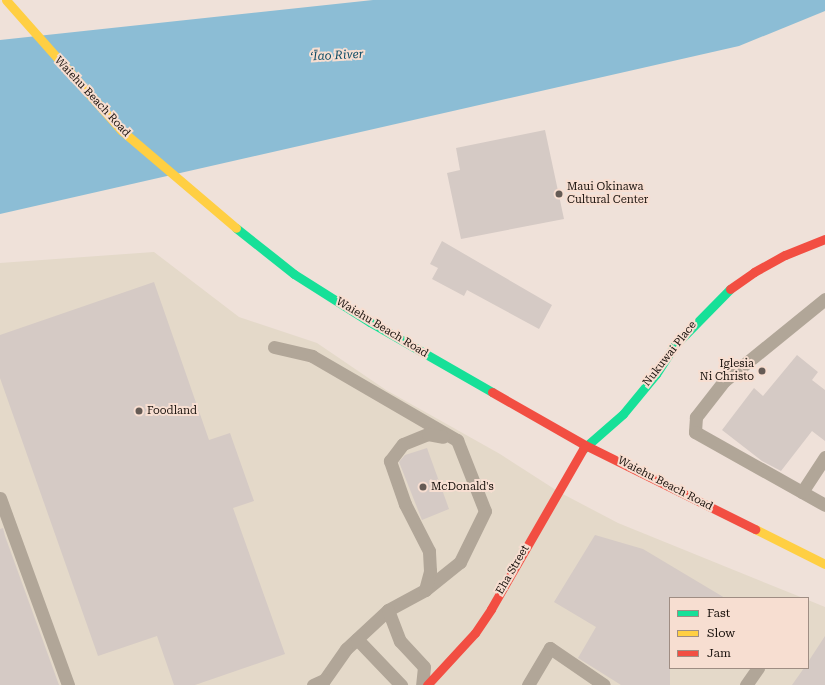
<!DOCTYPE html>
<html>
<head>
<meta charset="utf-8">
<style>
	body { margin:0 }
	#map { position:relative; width:825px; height:685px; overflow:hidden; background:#efe1d9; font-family:"Roboto Serif",serif }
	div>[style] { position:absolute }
	.commercial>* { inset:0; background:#e4d9c9 }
	.water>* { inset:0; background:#8cbdd5 }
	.building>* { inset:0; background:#d5cac5 }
	.lane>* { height:13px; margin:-6.5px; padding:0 6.5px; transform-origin:6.5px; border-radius:6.5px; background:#b1a698 }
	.fast>* { height:9px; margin:-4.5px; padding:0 4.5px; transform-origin:4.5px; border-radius:4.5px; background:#16e098 }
	.slow>* { height:9px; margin:-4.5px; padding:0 4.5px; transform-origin:4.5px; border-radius:4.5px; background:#ffcf43 }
	.jam>* { height:9px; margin:-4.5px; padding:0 4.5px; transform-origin:4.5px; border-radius:4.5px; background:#f24e42 }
	.dots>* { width:11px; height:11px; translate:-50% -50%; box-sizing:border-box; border:2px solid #f7ded1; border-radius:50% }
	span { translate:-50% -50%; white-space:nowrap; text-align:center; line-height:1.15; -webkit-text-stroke:4px #f7ded1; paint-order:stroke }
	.street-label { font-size:11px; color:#1b130e }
	.poi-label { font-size:11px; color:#1b130e }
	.left { translate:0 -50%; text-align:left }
	.right { translate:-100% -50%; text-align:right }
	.water-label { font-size:12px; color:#0e4c66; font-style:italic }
	.legend { position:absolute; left:669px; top:597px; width:140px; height:72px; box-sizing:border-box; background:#f7ded1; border:1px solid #9f8d83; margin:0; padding:5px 7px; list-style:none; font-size:12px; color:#1b130e }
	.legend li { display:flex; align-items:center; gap:8px; height:20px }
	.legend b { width:20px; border:1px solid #9f8d83 }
</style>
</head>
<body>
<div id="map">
	<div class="commercial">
		<div style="clip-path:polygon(154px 252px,239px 317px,317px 343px,386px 390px,500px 454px,559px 492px,618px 523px,803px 598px,670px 598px,670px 668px,808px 668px,808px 600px,825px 607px,825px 685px,0 685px,0 263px)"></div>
	</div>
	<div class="water">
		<div style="clip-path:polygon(373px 0,825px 0,825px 11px,739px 46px,0 214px,0 40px)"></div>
	</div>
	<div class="building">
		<div style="clip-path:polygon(545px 130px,564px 219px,461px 239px,447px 173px,460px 170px,456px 148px)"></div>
		<div style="clip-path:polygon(442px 241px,552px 305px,539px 329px,467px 290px,464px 296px,432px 279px,438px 268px,430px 264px)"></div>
		<div style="clip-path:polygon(154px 282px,209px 440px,230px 433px,254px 501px,233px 508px,285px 654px,195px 685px,174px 685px,157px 636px,98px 656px,0 378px,0 335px)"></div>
		<div style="clip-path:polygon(797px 355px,818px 372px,812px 380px,825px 390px,825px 441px,812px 431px,781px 471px,762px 461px,722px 430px,754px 388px,763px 396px)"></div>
		<div style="clip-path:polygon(427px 448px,449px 509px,422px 520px,399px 462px,405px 455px)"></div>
		<div style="clip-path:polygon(3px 528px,5px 536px,59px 685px,0 685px,0 529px)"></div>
		<div style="clip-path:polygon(595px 535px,643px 549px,725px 598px,670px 598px,670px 685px,621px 685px,578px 658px,596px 627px,554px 602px)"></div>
		<div style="clip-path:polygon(825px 636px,825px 685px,792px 685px,804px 668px,808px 668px,808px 662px)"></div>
	</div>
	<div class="lane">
		<div style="left:825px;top:299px;width:130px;rotate:140.9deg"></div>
		<div style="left:724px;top:381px;width:46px;rotate:127.9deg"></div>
		<div style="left:696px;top:417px;width:15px;rotate:94deg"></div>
		<div style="left:695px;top:432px;width:149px;rotate:29.3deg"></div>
		<div style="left:274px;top:347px;width:39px;rotate:13deg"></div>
		<div style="left:312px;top:356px;width:168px;rotate:30.1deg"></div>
		<div style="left:457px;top:440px;width:76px;rotate:68.5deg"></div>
		<div style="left:485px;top:511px;width:57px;rotate:116.1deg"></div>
		<div style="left:460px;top:562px;width:45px;rotate:141.3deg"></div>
		<div style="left:425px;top:590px;width:42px;rotate:151.6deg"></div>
		<div style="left:388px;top:610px;width:57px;rotate:137.1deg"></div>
		<div style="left:346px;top:649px;width:38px;rotate:125deg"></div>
		<div style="left:324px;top:680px;width:12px;rotate:156deg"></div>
		<div style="left:802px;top:492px;width:42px;rotate:-56.7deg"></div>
		<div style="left:0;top:498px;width:199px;rotate:70deg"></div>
		<div style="left:425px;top:590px;width:20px;rotate:-75deg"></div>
		<div style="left:430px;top:571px;width:20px;rotate:-93deg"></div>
		<div style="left:429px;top:551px;width:53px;rotate:-117.1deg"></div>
		<div style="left:405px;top:504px;width:46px;rotate:-109.2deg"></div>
		<div style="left:390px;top:461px;width:21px;rotate:-53deg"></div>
		<div style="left:403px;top:444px;width:27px;rotate:-22deg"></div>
		<div style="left:428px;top:434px;width:15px;rotate:11deg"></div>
		<div style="left:388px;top:610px;width:33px;rotate:69deg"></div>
		<div style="left:400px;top:641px;width:35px;rotate:47deg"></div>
		<div style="left:424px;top:667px;width:18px;rotate:96deg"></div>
		<div style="left:357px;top:639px;width:64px;rotate:46.3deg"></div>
		<div style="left:528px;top:685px;width:43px;rotate:-59.3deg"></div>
		<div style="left:550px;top:648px;width:65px;rotate:34.4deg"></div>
		<div style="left:746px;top:685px;width:21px;rotate:-55deg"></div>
	</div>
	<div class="fast">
		<div style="left:236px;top:228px;width:74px;rotate:38.4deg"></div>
		<div style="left:294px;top:274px;width:90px;rotate:32.3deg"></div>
		<div style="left:370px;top:322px;width:141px;rotate:29.8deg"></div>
		<div style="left:583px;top:449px;width:53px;rotate:-41.2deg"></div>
		<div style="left:623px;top:414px;width:52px;rotate:-50.5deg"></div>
		<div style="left:656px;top:374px;width:35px;rotate:-57deg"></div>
		<div style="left:675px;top:345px;width:78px;rotate:-45.5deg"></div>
	</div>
	<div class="slow">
		<div style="left:6px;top:0;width:174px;rotate:48.5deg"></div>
		<div style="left:121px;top:130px;width:151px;rotate:40.4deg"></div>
		<div style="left:755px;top:529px;width:78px;rotate:26.6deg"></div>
	</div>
	<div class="jam">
		<div style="left:730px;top:289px;width:29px;rotate:-35deg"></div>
		<div style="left:754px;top:272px;width:35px;rotate:-29deg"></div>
		<div style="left:785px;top:255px;width:43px;rotate:-21.8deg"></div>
		<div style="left:492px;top:392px;width:107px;rotate:29.7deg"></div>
		<div style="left:585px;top:445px;width:190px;rotate:26.3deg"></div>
		<div style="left:427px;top:685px;width:71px;rotate:-47.3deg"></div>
		<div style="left:475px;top:633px;width:29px;rotate:-56deg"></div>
		<div style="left:491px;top:609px;width:185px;rotate:-60.1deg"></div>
	</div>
	<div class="dots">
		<div style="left:559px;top:194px;background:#655b55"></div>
		<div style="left:762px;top:371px;background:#655b55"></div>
		<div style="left:139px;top:411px;background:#655b55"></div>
		<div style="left:423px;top:487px;background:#655b55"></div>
	</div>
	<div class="street-label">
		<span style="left:92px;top:97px;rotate:47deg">Waiehu Beach Road</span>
		<span style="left:382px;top:328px;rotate:31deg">Waiehu Beach Road</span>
		<span style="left:670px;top:354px;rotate:-52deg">Nukuwai Place</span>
		<span style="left:665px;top:484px;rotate:27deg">Waiehu Beach Road</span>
		<span style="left:513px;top:570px;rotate:-60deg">Eha Street</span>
	</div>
	<div class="poi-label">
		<span class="left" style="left:567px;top:194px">Maui Okinawa<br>Cultural Center</span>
		<span class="right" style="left:754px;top:371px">Iglesia<br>Ni Christo</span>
		<span class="left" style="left:147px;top:411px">Foodland</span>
		<span class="left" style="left:431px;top:487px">McDonald's</span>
	</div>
	<div class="water-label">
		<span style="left:337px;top:56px;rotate:-3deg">ʻĪao River</span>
	</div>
	<ul class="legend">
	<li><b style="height:5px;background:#16e098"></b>Fast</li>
	<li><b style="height:5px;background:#ffcf43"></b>Slow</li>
	<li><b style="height:5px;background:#f24e42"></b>Jam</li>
	</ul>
</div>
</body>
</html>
